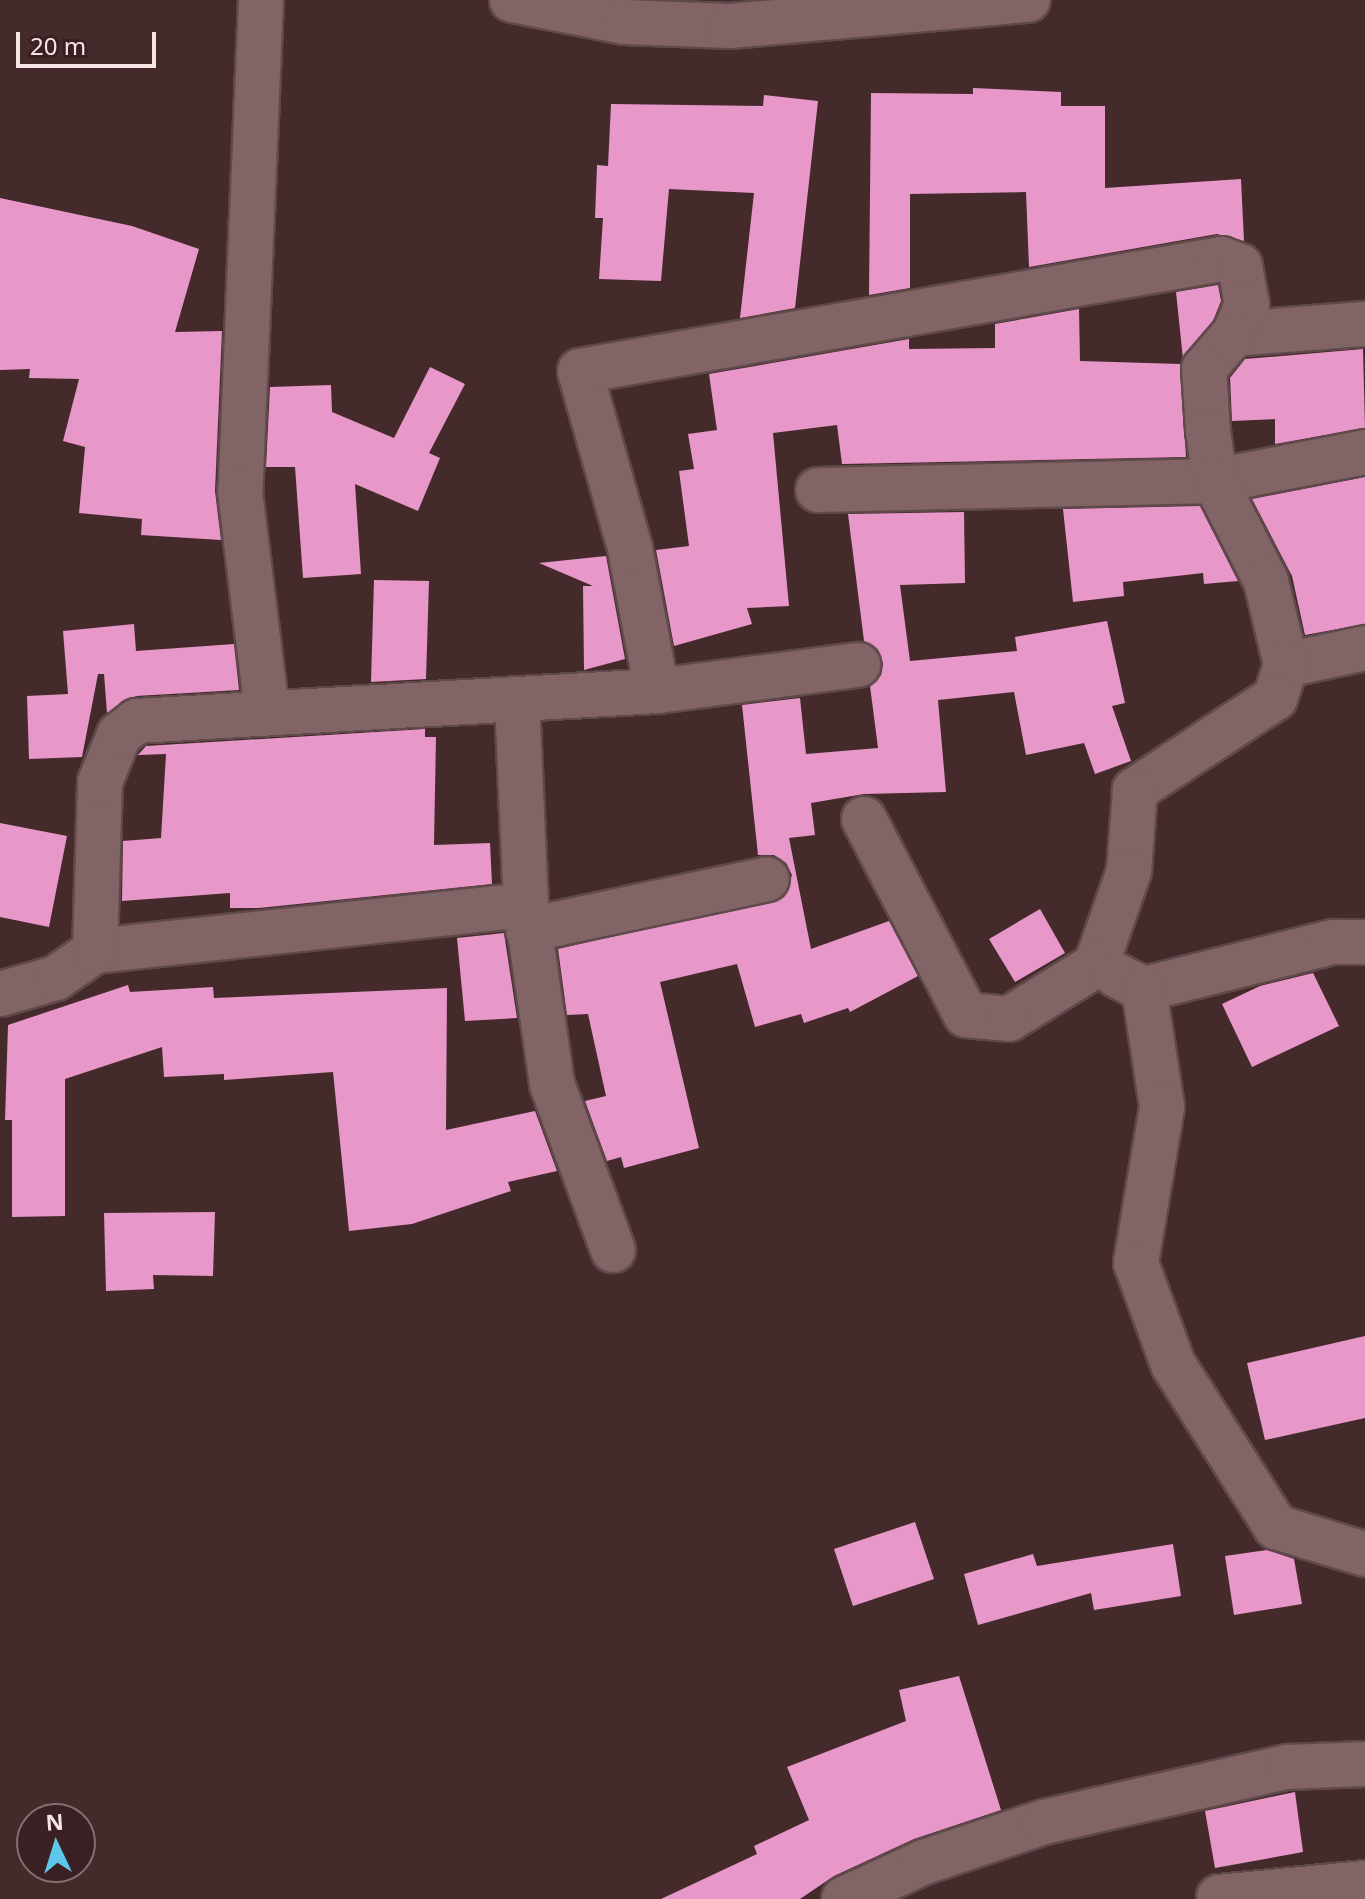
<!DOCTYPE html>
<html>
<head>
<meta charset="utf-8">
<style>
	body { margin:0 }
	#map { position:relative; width:1365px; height:1899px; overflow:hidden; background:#452a2c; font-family:"Noto Sans",sans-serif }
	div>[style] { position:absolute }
	.building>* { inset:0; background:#e797c8 }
	.roads { filter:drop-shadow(2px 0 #5f494b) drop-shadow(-2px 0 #5f494b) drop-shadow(0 2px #5f494b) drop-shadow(0 -2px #5f494b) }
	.minor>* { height:44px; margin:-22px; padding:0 22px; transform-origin:22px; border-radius:22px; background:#826366 }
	span { translate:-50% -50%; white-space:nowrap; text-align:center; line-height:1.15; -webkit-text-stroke:8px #3a2023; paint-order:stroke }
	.north { position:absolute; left:16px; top:1803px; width:80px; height:80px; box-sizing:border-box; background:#3a2023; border:2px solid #866f71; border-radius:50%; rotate:356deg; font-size:22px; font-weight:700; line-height:32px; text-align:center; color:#f7e5e6 }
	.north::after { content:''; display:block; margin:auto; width:28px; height:36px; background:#5cc7e8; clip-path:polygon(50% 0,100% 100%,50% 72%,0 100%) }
	.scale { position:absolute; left:16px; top:32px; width:140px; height:36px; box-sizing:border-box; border:4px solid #f7e5e6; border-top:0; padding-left:10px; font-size:24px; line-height:28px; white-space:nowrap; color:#f7e5e6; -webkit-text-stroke:6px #3a2023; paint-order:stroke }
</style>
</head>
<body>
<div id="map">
	<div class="building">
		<div style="clip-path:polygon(973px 88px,1061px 92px,1061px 106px,1105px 106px,1105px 188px,1241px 179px,1244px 241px,1217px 234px,1029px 267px,1026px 192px,910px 194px,910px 288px,869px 295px,871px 93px,973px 94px)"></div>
		<div style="clip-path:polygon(764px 95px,818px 101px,795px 308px,740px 318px,754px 193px,669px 189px,661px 281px,599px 279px,603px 218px,595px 218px,597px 165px,608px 166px,611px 104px,763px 106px)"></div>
		<div style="clip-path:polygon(0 198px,132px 226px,199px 249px,175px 332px,222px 331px,215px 491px,221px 540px,141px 535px,142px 519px,79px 513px,85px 447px,63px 441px,79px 379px,29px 378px,30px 369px,0 370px)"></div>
		<div style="clip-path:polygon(1218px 285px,1221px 301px,1213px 321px,1183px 359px,1176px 292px)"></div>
		<div style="clip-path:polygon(1079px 309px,1080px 361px,1181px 364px,1186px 457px,842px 464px,837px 425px,773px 433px,789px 606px,747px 608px,752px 624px,674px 646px,656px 550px,689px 546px,679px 471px,694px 469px,688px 434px,717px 430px,709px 374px,909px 339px,909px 349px,995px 348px,995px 324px)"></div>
		<div style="clip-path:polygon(1363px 349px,1365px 428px,1275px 444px,1275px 419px,1232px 421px,1230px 378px,1245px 359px)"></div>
		<div style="clip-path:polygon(430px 367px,465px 384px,429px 453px,440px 458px,418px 511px,355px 484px,361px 574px,303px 578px,295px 467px,266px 467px,270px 387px,331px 385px,332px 412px,394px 438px)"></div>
		<div style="clip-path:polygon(1365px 477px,1365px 624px,1305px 635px,1292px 576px,1252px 499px)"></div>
		<div style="clip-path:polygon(1200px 506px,1238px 581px,1204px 584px,1203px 573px,1123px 582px,1124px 596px,1073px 602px,1063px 509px)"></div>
		<div style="clip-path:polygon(964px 512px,965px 583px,900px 585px,910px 661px,1017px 651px,1015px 637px,1107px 621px,1125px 703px,1112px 706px,1131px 761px,1095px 774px,1084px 743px,1026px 755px,1014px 692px,938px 700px,946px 792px,864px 794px,811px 803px,815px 835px,789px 838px,811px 949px,889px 921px,918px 976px,850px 1012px,848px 1008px,804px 1023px,801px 1014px,755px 1027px,737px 964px,660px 982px,699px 1148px,624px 1168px,621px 1157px,607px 1161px,585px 1101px,606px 1096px,588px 1014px,567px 1015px,558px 949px,784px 897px,792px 875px,786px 863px,774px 855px,758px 855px,742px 705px,800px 698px,806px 754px,878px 748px,870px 686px,881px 675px,883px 663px,877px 649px,864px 641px,848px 514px)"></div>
		<div style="clip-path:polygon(606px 556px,625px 659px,584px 670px,583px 586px,593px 586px,539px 563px)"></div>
		<div style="clip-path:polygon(374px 580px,429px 581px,426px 679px,371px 682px)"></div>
		<div style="clip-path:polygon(134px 624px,136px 651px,234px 644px,239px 690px,136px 696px,107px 713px,104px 674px,98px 674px,82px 757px,29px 759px,27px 696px,68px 694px,63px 631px)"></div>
		<div style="clip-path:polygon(425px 729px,425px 737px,436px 737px,434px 845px,490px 843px,492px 884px,259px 908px,230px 908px,230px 893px,122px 901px,123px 841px,161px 838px,166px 754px,138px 755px,146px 746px)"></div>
		<div style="clip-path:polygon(0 823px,67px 836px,49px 927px,0 917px)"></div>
		<div style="clip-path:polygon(1040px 909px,1065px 953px,1015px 982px,989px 939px)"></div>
		<div style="clip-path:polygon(504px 933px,517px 1018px,465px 1021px,457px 938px)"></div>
		<div style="clip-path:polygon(1313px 973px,1339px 1026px,1252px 1067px,1222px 1004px,1260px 986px)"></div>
		<div style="clip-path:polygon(128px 985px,130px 992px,213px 987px,214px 998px,447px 988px,446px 1130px,535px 1111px,557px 1171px,508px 1182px,511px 1191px,412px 1224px,349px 1231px,333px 1072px,224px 1080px,224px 1074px,164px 1077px,162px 1047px,65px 1079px,65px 1216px,12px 1217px,12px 1120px,5px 1120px,8px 1025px)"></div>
		<div style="clip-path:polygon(215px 1212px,213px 1276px,153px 1275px,154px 1289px,106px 1291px,104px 1213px)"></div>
		<div style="clip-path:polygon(1365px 1336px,1365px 1418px,1265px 1440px,1247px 1363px)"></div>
		<div style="clip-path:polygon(915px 1522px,934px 1579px,853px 1606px,834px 1549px)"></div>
		<div style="clip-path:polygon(1173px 1544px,1181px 1596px,1094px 1610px,1091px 1593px,978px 1625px,964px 1574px,1033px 1554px,1037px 1566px)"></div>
		<div style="clip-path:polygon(1267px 1550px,1294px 1559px,1302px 1604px,1234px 1615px,1225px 1556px)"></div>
		<div style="clip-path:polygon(959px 1676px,1001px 1810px,914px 1839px,834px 1876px,800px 1899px,661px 1899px,757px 1854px,754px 1846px,809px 1820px,787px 1767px,906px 1721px,899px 1690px)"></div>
		<div style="clip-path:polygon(1295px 1792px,1303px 1852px,1215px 1868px,1205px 1811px)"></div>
	</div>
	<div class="roads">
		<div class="minor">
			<div style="left:261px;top:0;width:492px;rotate:92.4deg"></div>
			<div style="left:240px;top:492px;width:222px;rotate:83deg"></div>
			<div style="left:512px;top:0;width:114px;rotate:11.1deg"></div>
			<div style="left:624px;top:22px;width:106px;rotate:2.2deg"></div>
			<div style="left:730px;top:26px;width:299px;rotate:-5deg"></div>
			<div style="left:1234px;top:334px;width:131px;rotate:-4.4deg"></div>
			<div style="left:818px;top:490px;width:397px;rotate:-1.3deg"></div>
			<div style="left:1215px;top:481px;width:153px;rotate:-10.9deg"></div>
			<div style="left:1286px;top:665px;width:81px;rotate:-12.1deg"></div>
			<div style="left:657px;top:691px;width:146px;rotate:-100.7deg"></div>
			<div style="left:630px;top:548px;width:184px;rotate:-105.8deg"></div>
			<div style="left:580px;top:371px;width:651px;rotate:-9.91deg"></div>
			<div style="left:1221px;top:259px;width:20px;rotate:20deg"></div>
			<div style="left:1240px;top:266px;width:39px;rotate:80deg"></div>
			<div style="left:1247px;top:304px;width:33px;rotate:113deg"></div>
			<div style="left:1234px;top:334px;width:46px;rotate:130.6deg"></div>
			<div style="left:1204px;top:369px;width:62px;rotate:86.3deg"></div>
			<div style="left:1208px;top:431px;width:50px;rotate:82deg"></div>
			<div style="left:1215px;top:481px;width:112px;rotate:63deg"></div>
			<div style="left:1266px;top:581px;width:86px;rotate:76.6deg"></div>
			<div style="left:1286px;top:665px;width:35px;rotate:108deg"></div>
			<div style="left:1275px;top:698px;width:168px;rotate:146.7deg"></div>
			<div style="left:1135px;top:790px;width:81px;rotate:94.2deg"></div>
			<div style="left:1129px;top:871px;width:100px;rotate:109.3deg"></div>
			<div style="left:1096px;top:965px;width:102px;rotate:148.2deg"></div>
			<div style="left:1009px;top:1019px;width:43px;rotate:-174.7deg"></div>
			<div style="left:966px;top:1015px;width:221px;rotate:-117.5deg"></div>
			<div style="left:517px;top:699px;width:206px;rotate:87.5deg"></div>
			<div style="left:528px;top:930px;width:244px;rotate:-12deg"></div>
			<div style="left:95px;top:951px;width:433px;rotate:-6.1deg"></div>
			<div style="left:526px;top:905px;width:181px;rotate:81.7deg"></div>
			<div style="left:552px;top:1084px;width:177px;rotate:69.8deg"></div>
			<div style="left:1116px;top:975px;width:31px;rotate:27deg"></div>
			<div style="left:1144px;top:989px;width:195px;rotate:-14deg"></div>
			<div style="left:1333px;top:942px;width:32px"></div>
			<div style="left:1144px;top:989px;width:119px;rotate:81.3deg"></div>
			<div style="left:1162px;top:1107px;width:158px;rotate:99.5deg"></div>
			<div style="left:1136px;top:1263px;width:108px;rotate:69.9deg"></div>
			<div style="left:1173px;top:1364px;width:193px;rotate:57.7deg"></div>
			<div style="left:1276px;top:1527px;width:93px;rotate:16.9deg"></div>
			<div style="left:0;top:994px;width:58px;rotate:-15.9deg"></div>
			<div style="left:56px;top:978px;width:47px;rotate:-34.7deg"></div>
			<div style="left:95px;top:951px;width:169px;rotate:-88.3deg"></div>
			<div style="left:100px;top:782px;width:51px;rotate:-68deg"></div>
			<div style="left:119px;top:735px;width:23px;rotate:-38deg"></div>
			<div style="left:137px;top:721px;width:521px;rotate:-3.3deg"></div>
			<div style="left:657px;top:691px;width:203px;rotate:-7.4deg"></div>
			<div style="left:1219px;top:1897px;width:147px;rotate:-5.5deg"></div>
			<div style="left:844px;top:1899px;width:88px;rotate:-24.8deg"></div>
			<div style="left:924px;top:1862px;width:126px;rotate:-18.4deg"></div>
			<div style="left:1044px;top:1822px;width:249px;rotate:-12.8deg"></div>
			<div style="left:1287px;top:1767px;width:78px;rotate:-2.2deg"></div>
		</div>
	</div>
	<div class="north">N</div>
	<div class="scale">20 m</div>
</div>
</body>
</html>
